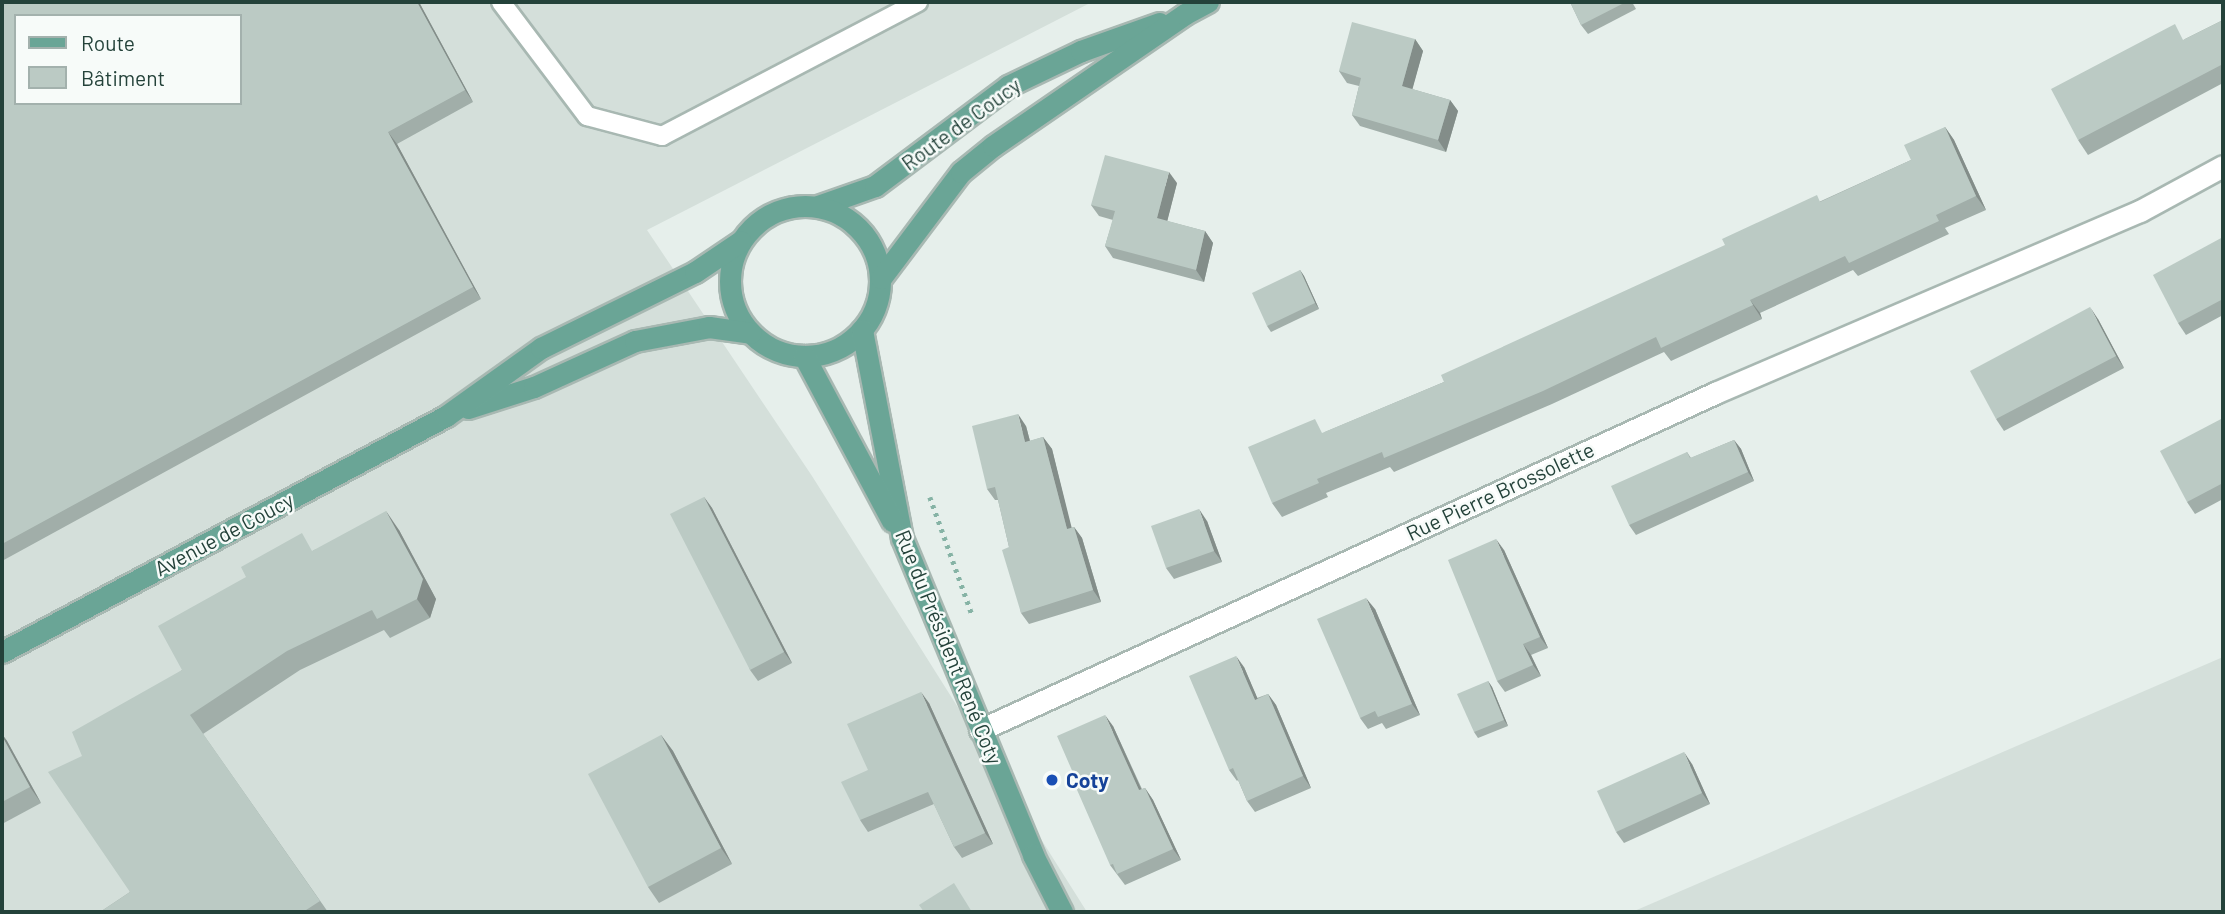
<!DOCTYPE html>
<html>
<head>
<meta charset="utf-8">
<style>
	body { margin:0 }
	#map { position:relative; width:2225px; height:914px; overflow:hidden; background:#e6efeb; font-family:Barlow,sans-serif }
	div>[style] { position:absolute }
	.built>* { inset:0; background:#d4dfda }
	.path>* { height:4.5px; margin-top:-2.25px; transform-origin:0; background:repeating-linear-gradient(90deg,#86b3a5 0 3.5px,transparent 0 8.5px) }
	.roads { filter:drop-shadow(2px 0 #a8b8b2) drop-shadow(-2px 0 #a8b8b2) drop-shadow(0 2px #a8b8b2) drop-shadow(0 -2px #a8b8b2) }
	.service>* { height:18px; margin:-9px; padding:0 9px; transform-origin:9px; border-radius:9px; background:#fff }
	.minor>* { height:21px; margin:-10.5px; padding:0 10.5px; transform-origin:10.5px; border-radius:10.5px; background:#fff }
	.primary>* { height:21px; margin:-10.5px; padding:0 10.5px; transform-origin:10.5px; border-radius:10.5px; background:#6aa596 }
	.primary>.ring { margin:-10.5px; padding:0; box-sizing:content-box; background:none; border:21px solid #6aa596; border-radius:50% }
	.wall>* { inset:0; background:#a1aea9 }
	.shaded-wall>* { inset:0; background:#838d89 }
	.building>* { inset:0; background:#bbcac4 }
	.dots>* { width:19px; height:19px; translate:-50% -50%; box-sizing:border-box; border:4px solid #f7fbf9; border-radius:50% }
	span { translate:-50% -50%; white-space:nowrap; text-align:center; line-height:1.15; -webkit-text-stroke:5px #f7fbf9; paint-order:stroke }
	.street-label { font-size:21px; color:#24423a }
	.transit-label { font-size:21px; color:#164399; font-weight:700 }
	.left { translate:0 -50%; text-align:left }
	.frame { position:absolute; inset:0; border:4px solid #24423a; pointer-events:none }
	.legend { position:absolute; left:14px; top:14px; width:228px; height:91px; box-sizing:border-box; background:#f7fbf9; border:2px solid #a3b1ad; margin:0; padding:9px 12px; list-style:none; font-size:21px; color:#24423a }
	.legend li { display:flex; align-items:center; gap:14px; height:35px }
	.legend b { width:35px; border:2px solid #a3b1ad }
</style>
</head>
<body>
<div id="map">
	<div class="built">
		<div style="clip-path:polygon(evenodd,2px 2px,1092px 2px,647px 230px,812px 476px,1087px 912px,2px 912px,2px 2px,16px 16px,240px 16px,240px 103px,16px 103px,16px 16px)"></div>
		<div style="clip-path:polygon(2223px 657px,2223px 912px,1632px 912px)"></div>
	</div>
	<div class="path">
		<div style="left:930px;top:497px;width:127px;rotate:70.3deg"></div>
	</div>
	<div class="roads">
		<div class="service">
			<div style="left:501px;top:2px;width:143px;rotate:53deg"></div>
			<div style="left:587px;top:116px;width:78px;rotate:14.9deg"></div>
			<div style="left:662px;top:136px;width:289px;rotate:-27.6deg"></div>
		</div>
		<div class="minor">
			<div style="left:980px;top:730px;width:809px;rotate:-24.63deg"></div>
			<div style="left:1715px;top:393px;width:462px;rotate:-23.2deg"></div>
			<div style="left:2140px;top:211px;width:94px;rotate:-28.5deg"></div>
		</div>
		<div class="primary">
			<div style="left:818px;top:206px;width:60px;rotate:-19.3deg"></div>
			<div style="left:875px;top:186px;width:166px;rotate:-36.9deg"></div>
			<div style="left:1008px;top:86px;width:81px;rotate:-25.6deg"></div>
			<div style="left:1081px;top:51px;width:83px;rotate:-19.7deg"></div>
			<div class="ring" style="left:730px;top:206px;width:129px;height:129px"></div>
			<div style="left:881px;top:278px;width:133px;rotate:-53deg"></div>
			<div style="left:961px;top:172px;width:41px;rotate:-39.1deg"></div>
			<div style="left:993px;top:146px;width:233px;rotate:-34.5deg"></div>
			<div style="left:1185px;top:14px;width:26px;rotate:-28deg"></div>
			<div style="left:862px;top:330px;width:212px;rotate:79.1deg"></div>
			<div style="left:902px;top:538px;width:343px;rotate:67.5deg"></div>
			<div style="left:1033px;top:855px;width:64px;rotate:63deg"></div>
			<div style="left:804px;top:356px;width:187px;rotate:61.9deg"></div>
			<div style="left:468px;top:408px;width:69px;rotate:-17.7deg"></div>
			<div style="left:534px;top:387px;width:111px;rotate:-24.5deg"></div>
			<div style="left:635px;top:341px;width:75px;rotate:-10.7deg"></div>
			<div style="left:709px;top:327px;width:42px;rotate:8.1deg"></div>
			<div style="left:2px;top:652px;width:503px;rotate:-27.99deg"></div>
			<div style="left:446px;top:416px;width:117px;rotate:-35.6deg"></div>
			<div style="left:541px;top:348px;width:172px;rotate:-26.3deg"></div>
			<div style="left:695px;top:272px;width:55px;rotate:-34deg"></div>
		</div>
	</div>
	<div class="wall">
		<div style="clip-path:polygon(2px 2px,419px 2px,473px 102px,397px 144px,481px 299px,2px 561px)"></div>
		<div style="clip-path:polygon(1570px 2px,1632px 2px,1636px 9px,1588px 34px,1581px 25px)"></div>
		<div style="clip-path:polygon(2223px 20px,2223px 83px,2088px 155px,2078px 140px,2185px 39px)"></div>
		<div style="clip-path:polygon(1415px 39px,1423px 51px,1412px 89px,1450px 100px,1458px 111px,1446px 152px,1360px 126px,1352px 115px,1359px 86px,1347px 83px,1339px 71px)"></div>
		<div style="clip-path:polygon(1945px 127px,1954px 140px,1986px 210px,1945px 228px,1949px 234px,1858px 276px,1853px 270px,1760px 313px,1762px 319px,1671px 361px,1664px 352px,1552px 404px,1394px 472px,1390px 467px,1326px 493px,1328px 497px,1282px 517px,1272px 503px,1325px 432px,1444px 382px,1821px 201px,1911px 160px)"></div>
		<div style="clip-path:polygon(1177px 183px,1167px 221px,1205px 231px,1213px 243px,1204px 282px,1113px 258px,1105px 246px,1113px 220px,1099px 216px,1091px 205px)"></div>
		<div style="clip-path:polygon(2223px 237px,2223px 315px,2186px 335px,2178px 323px)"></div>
		<div style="clip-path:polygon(1300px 270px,1304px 276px,1319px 309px,1271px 332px,1267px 326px)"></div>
		<div style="clip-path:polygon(2098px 319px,2124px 368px,2004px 431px,1996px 419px)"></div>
		<div style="clip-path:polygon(2223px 418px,2223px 499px,2195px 514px,2187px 502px)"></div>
		<div style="clip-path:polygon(1026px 426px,1030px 441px,1043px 437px,1052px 449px,1071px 528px,1074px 527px,1082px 538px,1101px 602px,1029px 624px,1021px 613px,1009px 547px,998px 500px,995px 500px,987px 489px)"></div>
		<div style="clip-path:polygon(1734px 440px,1741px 449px,1754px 481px,1636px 535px,1629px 525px,1687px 452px,1691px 458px)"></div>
		<div style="clip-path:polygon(704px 497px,712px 508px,792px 663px,758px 681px,750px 670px)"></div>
		<div style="clip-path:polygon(1207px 521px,1222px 562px,1174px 579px,1166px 568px)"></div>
		<div style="clip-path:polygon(399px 530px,436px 599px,430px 618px,390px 638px,384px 630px,300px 670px,203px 734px,328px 912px,100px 912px,130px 892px,82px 756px,182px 670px,314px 550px)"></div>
		<div style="clip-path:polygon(1504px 550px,1548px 648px,1531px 655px,1541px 676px,1505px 692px,1497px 681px)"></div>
		<div style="clip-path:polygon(1375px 609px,1420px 715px,1386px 729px,1382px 723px,1368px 729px,1360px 718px)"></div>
		<div style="clip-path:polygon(1244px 667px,1257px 698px,1268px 694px,1276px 705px,1311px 788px,1255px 812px,1247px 801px,1238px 780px,1237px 781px,1229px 770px)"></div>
		<div style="clip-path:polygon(1488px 681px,1492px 687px,1508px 726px,1478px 738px,1474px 732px)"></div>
		<div style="clip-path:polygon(929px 703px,993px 844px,962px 858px,954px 847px,934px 804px,868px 832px,860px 820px,868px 770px)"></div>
		<div style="clip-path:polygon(1113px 726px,1142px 789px,1145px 788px,1153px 800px,1181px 860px,1125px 885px,1110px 865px)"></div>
		<div style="clip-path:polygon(2px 734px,7px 741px,41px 803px,2px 824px)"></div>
		<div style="clip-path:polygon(661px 735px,673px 751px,732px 864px,659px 903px,648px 887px)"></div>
		<div style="clip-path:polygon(1692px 764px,1710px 804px,1624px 843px,1616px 832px)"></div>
	</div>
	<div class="shaded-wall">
		<div style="clip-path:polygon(417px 2px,419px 2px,473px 102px,465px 90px)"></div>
		<div style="clip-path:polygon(1415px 39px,1423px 51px,1410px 98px,1402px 86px)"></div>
		<div style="clip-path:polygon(1450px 100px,1458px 111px,1446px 152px,1438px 140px)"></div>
		<div style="clip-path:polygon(1945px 127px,1954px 140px,1986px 210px,1976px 196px)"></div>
		<div style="clip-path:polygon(388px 132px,397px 144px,481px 299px,473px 287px)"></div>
		<div style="clip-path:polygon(1169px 172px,1177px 183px,1165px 230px,1157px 218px)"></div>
		<div style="clip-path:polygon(1205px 231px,1213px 243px,1204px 282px,1196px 270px)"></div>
		<div style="clip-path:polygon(1300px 270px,1304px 276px,1319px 309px,1315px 303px)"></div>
		<div style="clip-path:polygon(1750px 300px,1760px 313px,1762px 319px,1753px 305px)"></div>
		<div style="clip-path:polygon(2090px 307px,2098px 319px,2124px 368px,2116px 356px)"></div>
		<div style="clip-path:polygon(1018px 414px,1026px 426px,1033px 453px,1025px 442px)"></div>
		<div style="clip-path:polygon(1043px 437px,1052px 449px,1075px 541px,1067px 529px)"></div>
		<div style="clip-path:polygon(1734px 440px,1741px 449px,1754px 481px,1748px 472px)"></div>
		<div style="clip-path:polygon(704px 497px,712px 508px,792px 663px,784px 652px)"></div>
		<div style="clip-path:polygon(1199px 509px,1207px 521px,1222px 562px,1214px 551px)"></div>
		<div style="clip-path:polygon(386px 511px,399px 530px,436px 599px,430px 618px,417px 599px)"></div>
		<div style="clip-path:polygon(1074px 527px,1082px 538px,1101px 602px,1093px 590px)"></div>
		<div style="clip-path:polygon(1496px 539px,1504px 550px,1548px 648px,1540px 637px)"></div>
		<div style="clip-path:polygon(1366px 598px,1375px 609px,1420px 715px,1412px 704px)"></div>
		<div style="clip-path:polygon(1523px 644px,1531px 655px,1541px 676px,1533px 665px)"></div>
		<div style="clip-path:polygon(1236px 656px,1244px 667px,1263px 711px,1255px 700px)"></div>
		<div style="clip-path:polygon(1488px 681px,1492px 687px,1508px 726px,1504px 720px)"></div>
		<div style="clip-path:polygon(921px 692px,929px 703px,993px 844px,985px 833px)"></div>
		<div style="clip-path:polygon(1268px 694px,1276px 705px,1311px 788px,1303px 776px)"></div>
		<div style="clip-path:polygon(1105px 715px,1113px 726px,1147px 802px,1139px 790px)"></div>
		<div style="clip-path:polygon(2px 734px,7px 741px,41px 803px,30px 787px,2px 736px)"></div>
		<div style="clip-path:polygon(661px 735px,673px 751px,732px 864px,721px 848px)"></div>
		<div style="clip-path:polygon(1684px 752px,1692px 764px,1710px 804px,1702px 793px)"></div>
		<div style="clip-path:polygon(1145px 788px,1153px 800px,1181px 860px,1173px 849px)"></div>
	</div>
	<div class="building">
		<div style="clip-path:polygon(evenodd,2px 2px,417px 2px,465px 90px,388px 132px,473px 287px,2px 544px,2px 2px,16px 16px,240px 16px,240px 103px,16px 103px,16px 16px)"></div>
		<div style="clip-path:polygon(1570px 2px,1626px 2px,1581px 25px)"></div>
		<div style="clip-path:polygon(2223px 20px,2223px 64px,2078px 140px,2051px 89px,2175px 24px,2183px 40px)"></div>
		<div style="clip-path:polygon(1352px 22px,1415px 39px,1402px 86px,1450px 100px,1438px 140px,1352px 115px,1361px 78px,1339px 71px)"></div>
		<div style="clip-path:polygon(1945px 127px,1976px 196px,1936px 215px,1939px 221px,1849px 263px,1845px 256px,1750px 300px,1753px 305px,1661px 348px,1656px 337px,1543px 391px,1384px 458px,1382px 452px,1317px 479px,1319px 483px,1272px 503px,1248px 447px,1315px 419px,1322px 433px,1444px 382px,1441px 375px,1725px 245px,1722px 239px,1817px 195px,1820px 202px,1911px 160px,1904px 145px)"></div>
		<div style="clip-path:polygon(1105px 155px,1169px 172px,1157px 218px,1205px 231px,1196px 270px,1105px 246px,1115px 211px,1091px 205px)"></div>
		<div style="clip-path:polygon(2223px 237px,2223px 299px,2178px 323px,2153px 275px)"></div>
		<div style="clip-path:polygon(1300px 270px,1315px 303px,1267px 326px,1252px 293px)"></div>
		<div style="clip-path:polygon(2090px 307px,2116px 356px,1996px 419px,1970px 371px)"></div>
		<div style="clip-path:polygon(1018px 414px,1025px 442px,1043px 437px,1067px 529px,1074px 527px,1093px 590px,1021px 613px,1002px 550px,1009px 547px,995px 487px,987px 489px,972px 426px)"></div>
		<div style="clip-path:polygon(2223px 418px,2223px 483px,2187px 502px,2160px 451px)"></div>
		<div style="clip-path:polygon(1734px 440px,1748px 472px,1629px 525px,1611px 486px,1687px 452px,1690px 458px)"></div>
		<div style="clip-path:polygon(704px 497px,784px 652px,750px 670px,670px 514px)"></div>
		<div style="clip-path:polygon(1199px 509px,1214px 551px,1166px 568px,1151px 526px)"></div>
		<div style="clip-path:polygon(386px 511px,423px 579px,417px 599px,377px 619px,372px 610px,287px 651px,190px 715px,320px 901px,303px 912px,100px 912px,130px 892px,48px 772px,82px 756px,72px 732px,182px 670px,158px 626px,246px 577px,241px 567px,302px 533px,312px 551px)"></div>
		<div style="clip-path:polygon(1496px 539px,1540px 637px,1523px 644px,1533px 665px,1497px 681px,1448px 560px)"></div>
		<div style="clip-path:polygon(1366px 598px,1412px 704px,1378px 717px,1375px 711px,1360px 718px,1317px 619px)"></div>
		<div style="clip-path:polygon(1236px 656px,1255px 700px,1268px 694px,1303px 776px,1247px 801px,1233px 768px,1229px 770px,1189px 676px)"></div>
		<div style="clip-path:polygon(1488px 681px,1504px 720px,1474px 732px,1457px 694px)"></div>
		<div style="clip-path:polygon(921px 692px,985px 833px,954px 847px,928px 792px,860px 820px,841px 782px,868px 770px,847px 724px)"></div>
		<div style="clip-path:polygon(1105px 715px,1139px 790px,1145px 788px,1173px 849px,1117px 874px,1113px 864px,1110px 865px,1074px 783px,1077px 782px,1057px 736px)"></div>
		<div style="clip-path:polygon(661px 735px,721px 848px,648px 887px,588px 774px)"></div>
		<div style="clip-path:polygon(2px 736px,30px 787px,2px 802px)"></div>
		<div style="clip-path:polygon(1684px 752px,1702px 793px,1616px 832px,1597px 791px)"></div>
		<div style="clip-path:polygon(954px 883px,972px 912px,924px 912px,919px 905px)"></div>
	</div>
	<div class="dots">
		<div style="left:1052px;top:780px;background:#1a4fb4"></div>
	</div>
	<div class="street-label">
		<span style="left:961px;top:124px;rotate:-36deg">Route de Coucy</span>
		<span style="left:1500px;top:491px;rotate:-25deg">Rue Pierre Brossolette</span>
		<span style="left:224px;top:534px;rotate:-28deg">Avenue de Coucy</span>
		<span style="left:949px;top:647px;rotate:68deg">Rue du Président René Coty</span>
	</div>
	<div class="transit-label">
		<span class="left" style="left:1066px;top:780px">Coty</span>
	</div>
	<div class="frame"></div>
	<ul class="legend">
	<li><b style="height:9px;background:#6aa596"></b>Route</li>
	<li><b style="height:19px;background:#bbcac4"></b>Bâtiment</li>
	</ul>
</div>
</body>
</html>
